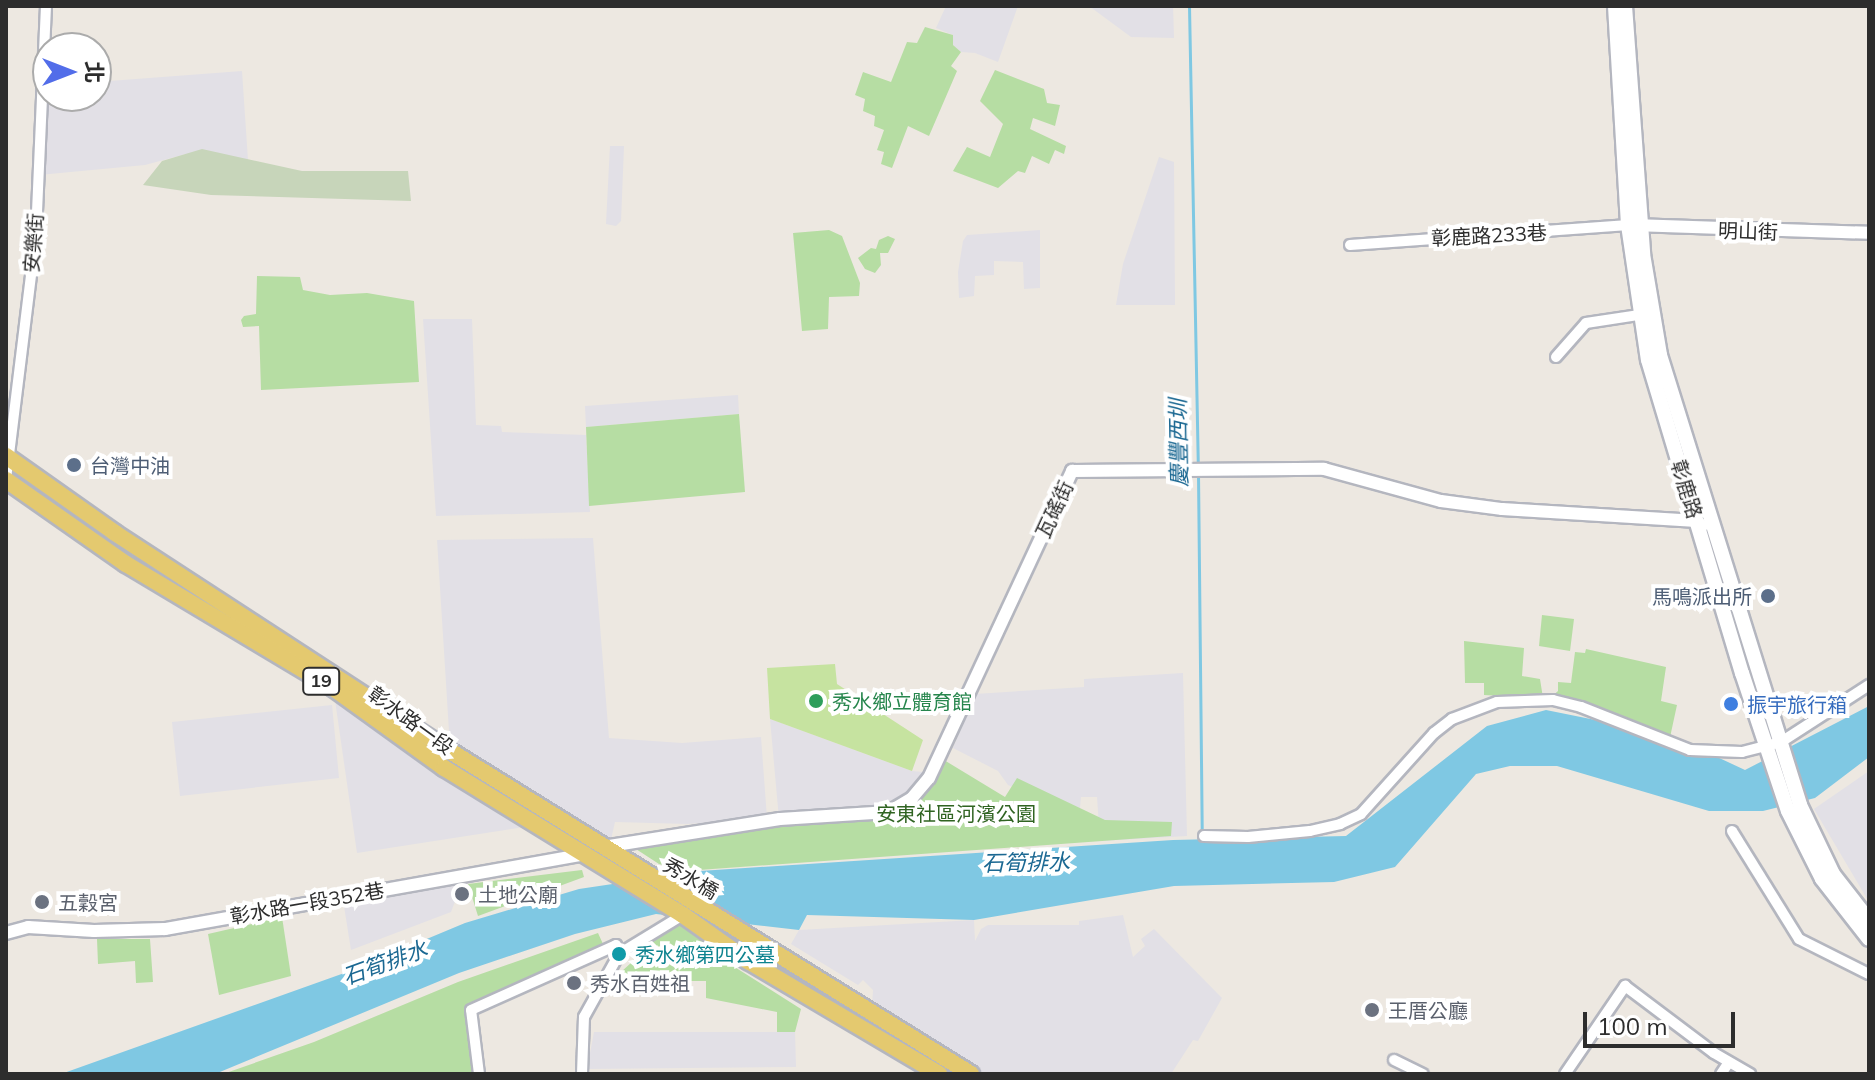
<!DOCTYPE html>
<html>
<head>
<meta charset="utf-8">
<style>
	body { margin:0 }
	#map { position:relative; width:1875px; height:1080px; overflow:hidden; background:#ede8e1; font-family:Mulish,"Noto Sans TC",sans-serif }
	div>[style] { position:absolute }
	.industrial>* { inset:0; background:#e2e0e6 }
	.green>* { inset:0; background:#b6dda3 }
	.cemetery>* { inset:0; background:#c7d5ba }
	.pitch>* { inset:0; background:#c6e3a0 }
	.water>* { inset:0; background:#7fc8e3 }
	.stream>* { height:3px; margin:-1.5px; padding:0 1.5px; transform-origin:1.5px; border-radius:1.5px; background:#7fc8e3 }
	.roads { filter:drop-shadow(2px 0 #b4b6bf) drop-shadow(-2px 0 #b4b6bf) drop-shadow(0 2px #b4b6bf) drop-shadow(0 -2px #b4b6bf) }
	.minor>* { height:10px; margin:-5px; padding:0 5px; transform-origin:5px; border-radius:5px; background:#fff }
	.tertiary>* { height:12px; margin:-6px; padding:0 6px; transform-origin:6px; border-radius:6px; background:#fff }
	.secondary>* { height:14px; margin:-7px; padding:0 7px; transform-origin:7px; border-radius:7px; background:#fff }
	.primary>* { height:16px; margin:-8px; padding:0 8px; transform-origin:8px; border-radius:8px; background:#e4c96f }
	.dots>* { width:22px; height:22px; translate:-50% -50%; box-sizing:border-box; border:4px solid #fff; border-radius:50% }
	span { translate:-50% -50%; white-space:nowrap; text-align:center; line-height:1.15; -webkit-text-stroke:8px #fff; paint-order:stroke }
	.shield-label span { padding:2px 6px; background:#fff; border:2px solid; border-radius:6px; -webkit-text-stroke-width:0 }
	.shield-label { font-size:18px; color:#2d2d2d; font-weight:700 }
	.street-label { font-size:20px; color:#2d2d2d }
	.service-label { font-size:20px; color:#4e5e75 }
	.left { translate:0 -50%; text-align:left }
	.right { translate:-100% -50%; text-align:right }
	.leisure-label { font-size:20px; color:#27864d }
	.shop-label { font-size:20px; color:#366cbe }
	.park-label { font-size:20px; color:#306422 }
	.worship-label { font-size:20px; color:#5b616d }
	.culture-label { font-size:20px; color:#0d838f }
	.water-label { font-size:22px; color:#1b6892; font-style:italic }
	.frame { position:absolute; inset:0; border:8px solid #2d2d2d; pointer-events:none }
	.north { position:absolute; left:32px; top:32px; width:80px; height:80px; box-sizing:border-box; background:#fff; border:2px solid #ababab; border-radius:50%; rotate:90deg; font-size:22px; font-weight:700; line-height:32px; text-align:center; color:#2d2d2d }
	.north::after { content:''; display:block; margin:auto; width:28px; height:36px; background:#526de9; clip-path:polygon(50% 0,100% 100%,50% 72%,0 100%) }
	.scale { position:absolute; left:1583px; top:1012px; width:152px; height:36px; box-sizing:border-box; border:4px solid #2d2d2d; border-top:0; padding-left:10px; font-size:24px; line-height:28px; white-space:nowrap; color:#2d2d2d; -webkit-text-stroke:6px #fff; paint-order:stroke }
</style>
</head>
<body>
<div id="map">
	<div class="industrial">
		<div style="clip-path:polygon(946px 6px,1018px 6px,998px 62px,975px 53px,961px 52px,953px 45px,953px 35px,936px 28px)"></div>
		<div style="clip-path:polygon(1089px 6px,1173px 6px,1174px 38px,1131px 37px)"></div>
		<div style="clip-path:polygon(242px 71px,248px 160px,186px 154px,145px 165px,39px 175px,44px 87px,48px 86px,48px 96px,96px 96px,96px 82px)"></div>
		<div style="clip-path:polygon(610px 146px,624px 146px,621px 221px,616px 226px,606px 224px)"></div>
		<div style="clip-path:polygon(1159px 157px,1174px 162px,1175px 305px,1116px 305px,1123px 264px)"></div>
		<div style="clip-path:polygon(1040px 230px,1040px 288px,1024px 289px,1023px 262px,994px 261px,994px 275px,975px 276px,974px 296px,959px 298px,958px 272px,963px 241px,967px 235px)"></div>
		<div style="clip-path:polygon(423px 319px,472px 319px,476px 425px,501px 426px,502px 432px,586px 435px,590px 512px,436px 516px)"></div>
		<div style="clip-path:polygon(738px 395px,739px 414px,586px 427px,585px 406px)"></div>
		<div style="clip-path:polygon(593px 538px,609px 738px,682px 743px,761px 737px,767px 818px,688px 824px,615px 822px,610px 844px,450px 747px,437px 540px)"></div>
		<div style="clip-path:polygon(1183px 673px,1187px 836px,1100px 841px,1097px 797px,1081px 797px,1080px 808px,1063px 809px,1008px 785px,998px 771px,953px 748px,975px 694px,1084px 687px,1084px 679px)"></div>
		<div style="clip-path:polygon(335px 700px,531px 826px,357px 853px)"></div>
		<div style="clip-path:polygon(332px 705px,339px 778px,180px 796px,172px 722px)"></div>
		<div style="clip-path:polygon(770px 719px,912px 771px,923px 772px,897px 806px,779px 819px)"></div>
		<div style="clip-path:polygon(1869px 771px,1869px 902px,1814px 809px)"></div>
		<div style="clip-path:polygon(462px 883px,451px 912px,351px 950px,344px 906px)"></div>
		<div style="clip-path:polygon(1123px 915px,1133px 957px,1145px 946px,1141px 939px,1154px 929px,1222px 998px,1198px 1041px,1193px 1040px,1171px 1074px,976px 1074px,872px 1006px,873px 990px,863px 980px,858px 985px,791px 944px,799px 930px,974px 920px,975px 941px,981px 929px,988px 925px,1079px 925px,1079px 921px)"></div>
		<div style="clip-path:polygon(594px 1032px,795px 1032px,796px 1067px,587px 1069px)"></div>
	</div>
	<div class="green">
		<div style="clip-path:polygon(925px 27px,953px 35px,953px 45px,961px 52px,951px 66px,957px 71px,929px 136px,908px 126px,892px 168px,881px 164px,884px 152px,877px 150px,884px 130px,874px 126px,875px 116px,863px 111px,865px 99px,855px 95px,863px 72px,891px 82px,907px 42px,917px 43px)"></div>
		<div style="clip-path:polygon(995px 70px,1044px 89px,1047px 103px,1060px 105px,1055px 126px,1033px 118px,1030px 129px,1066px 146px,1064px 154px,1055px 150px,1049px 164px,1032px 156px,1025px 173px,1018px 171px,998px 188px,953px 171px,967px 147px,990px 157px,1003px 124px,980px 101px)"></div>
		<div style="clip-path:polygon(829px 230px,842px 236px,860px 283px,859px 296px,829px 297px,828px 329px,802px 331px,793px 233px)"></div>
		<div style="clip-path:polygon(888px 236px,895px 239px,888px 253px,880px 253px,881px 265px,875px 273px,865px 269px,858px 258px,871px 248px,876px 249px,879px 240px)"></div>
		<div style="clip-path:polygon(257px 276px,300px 277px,303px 290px,330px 295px,367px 293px,414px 301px,419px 382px,261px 390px,259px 326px,243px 327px,241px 320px,244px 316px,256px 314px)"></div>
		<div style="clip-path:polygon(739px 414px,745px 492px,589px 506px,586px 427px)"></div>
		<div style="clip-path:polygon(1542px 615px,1574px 619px,1570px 651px,1539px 646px)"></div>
		<div style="clip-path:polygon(1464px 641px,1524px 648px,1522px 676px,1540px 679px,1543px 698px,1484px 695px,1484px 683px,1465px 683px)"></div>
		<div style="clip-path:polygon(1586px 649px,1666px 667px,1661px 701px,1677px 705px,1669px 742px,1548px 700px,1558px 691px,1558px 682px,1571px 683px,1575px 652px,1585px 653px)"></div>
		<div style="clip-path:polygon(944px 760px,1005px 797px,1017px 778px,1105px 820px,1172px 822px,1171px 836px,685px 871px,659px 864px,622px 840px,885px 817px,917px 800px)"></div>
		<div style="clip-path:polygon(582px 870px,584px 877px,478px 916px,468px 884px)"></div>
		<div style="clip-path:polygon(282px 917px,291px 976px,219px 995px,208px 934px)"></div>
		<div style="clip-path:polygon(683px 920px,716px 941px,714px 954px,801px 1009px,795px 1032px,777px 1032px,777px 1012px,706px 998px,706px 981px,611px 981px,632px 962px,641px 947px)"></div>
		<div style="clip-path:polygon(598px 933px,603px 944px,466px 1007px,476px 1074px,223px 1074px,314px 1042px,458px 982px)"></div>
		<div style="clip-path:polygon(97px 939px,150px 939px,153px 982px,136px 983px,135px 961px,98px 964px)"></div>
	</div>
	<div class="cemetery">
		<div style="clip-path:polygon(202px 149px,302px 171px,408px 171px,411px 201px,211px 195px,143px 185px,162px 161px)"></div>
	</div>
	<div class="pitch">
		<div style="clip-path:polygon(835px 664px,837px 684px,923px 740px,912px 771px,770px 719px,767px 668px)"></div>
	</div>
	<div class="water">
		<div style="clip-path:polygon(1869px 706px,1869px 757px,1815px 798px,1763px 811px,1709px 811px,1557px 766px,1510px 766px,1476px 774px,1395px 867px,1334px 882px,1174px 886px,974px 920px,807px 915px,799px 930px,656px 914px,575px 934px,459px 973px,215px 1074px,61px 1074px,350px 971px,465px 923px,579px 889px,700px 871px,1173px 840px,1346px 836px,1487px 726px,1546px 710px,1645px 730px,1680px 751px,1715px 756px,1745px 770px)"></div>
	</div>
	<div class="stream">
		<div style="left:1189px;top:6px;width:460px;rotate:88.9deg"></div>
		<div style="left:1198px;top:474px;width:360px;rotate:89.4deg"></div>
	</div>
	<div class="roads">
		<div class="minor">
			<div style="left:1350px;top:245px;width:279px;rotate:-4.1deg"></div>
			<div style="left:1556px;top:357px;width:45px;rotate:-48.6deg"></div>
			<div style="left:1586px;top:323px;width:54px;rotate:-8.6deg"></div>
			<div style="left:6px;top:479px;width:246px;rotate:-83deg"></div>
			<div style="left:36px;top:235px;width:229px;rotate:-87.5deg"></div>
			<div style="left:1732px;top:831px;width:127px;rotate:58.2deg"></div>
			<div style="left:1799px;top:939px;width:78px;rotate:26.6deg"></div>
			<div style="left:1204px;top:836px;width:44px;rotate:1.3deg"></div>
			<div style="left:1248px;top:837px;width:62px;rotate:-5.5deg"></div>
			<div style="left:1310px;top:831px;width:31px;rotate:-13deg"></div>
			<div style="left:1340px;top:824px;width:23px;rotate:-25deg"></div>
			<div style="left:1361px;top:814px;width:109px;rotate:-48deg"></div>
			<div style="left:1434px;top:733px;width:23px;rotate:-38deg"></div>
			<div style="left:1452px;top:719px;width:48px;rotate:-20.7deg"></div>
			<div style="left:1497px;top:702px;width:56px;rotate:-2deg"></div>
			<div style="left:1553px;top:700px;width:29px;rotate:14deg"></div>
			<div style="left:1581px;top:707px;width:117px;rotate:21.5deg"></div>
			<div style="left:1690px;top:750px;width:52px;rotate:2.2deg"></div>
			<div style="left:1742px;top:752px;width:40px;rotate:-14.4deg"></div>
			<div style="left:1781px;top:742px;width:105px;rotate:-32.9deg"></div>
			<div style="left:1394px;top:1060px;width:32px;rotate:26deg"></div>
			<div style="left:479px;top:1074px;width:64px;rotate:-97.1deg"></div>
			<div style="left:471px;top:1010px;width:159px;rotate:-24.1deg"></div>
			<div style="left:616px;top:945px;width:9px;rotate:72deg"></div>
			<div style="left:582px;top:1074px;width:57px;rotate:-88deg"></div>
			<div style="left:584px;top:1017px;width:72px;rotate:-60.9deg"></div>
			<div style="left:619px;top:954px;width:75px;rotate:-31.4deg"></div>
			<div style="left:1565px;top:1074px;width:107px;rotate:-55.7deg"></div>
			<div style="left:1625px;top:986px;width:111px;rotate:37deg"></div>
			<div style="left:1714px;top:1053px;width:42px;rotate:30.3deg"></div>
			<div style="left:1721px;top:1074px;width:14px;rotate:-56deg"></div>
		</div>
		<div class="tertiary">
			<div style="left:1633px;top:225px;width:236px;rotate:1.9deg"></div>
			<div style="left:603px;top:847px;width:179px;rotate:-9deg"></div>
			<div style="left:780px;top:819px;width:109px;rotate:-3.7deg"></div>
			<div style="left:889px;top:812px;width:27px;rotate:-31deg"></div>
			<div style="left:912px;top:798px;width:26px;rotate:-50deg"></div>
			<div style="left:929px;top:778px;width:339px;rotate:-65deg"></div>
			<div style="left:1072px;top:471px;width:252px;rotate:-0.5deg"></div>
			<div style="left:1324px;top:469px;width:121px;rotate:15.3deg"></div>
			<div style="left:1441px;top:501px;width:62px;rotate:7.5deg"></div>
			<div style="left:1502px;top:509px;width:195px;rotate:3.5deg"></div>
			<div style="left:1697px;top:521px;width:7px;rotate:45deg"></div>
			<div style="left:6px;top:933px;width:23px;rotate:-15deg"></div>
			<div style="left:28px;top:927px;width:66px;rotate:3.5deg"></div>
			<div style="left:94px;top:931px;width:71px;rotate:-1.6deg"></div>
			<div style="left:165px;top:929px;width:428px;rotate:-10.1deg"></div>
		</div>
		<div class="secondary">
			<div style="left:1615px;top:6px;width:219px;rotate:86.6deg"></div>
			<div style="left:1628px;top:225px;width:136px;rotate:81.6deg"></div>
			<div style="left:1648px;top:360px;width:327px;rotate:73.3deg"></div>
			<div style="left:1742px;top:673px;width:145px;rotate:71.6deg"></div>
			<div style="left:1788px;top:811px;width:76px;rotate:63.4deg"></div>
			<div style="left:1822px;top:879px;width:76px;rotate:51.9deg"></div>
			<div style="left:1625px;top:6px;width:249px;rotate:85.8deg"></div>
			<div style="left:1643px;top:254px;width:102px;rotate:80.4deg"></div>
			<div style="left:1660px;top:355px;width:471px;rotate:72.7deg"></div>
			<div style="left:1800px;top:805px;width:76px;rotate:64.4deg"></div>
			<div style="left:1833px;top:874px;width:58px;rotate:52deg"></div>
		</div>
		<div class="primary">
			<div style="left:6px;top:456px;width:133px;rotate:35.2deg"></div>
			<div style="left:115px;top:533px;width:400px;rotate:33.1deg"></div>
			<div style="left:450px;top:751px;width:613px;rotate:31.8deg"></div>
			<div style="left:6px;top:480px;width:146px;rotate:35deg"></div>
			<div style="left:126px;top:564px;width:241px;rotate:30.9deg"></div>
			<div style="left:333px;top:688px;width:137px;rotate:35.8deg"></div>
			<div style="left:444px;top:768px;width:281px;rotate:31.6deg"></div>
			<div style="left:683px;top:915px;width:80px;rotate:35.3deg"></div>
			<div style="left:748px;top:961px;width:222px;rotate:30.6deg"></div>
		</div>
	</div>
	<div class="dots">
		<div style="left:74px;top:465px;background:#5c6f8a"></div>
		<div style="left:1768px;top:596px;background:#5c6f8a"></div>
		<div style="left:816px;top:701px;background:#2e9e5b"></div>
		<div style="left:1731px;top:704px;background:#3f7fe0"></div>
		<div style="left:462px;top:894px;background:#6b7280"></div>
		<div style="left:42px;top:902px;background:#6b7280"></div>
		<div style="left:619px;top:954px;background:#0f9aa8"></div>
		<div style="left:574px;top:983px;background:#6b7280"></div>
		<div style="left:1372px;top:1010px;background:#6b7280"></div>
	</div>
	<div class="shield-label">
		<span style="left:321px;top:681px">19</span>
	</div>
	<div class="street-label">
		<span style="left:1748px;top:231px;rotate:2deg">明山街</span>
		<span style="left:1489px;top:235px;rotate:-3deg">彰鹿路233巷</span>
		<span style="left:33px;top:243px;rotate:-86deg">安樂街</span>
		<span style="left:1687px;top:489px;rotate:73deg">彰鹿路</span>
		<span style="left:1054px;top:509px;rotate:-65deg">瓦磘街</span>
		<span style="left:411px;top:720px;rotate:36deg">彰水路一段</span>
		<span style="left:691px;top:878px;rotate:31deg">秀水橋</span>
		<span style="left:307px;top:903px;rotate:-10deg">彰水路一段352巷</span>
	</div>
	<div class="service-label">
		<span class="left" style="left:90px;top:465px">台灣中油</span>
		<span class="right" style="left:1752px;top:596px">馬鳴派出所</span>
	</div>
	<div class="leisure-label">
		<span class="left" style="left:832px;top:701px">秀水鄉立體育館</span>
	</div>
	<div class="shop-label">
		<span class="left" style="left:1747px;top:704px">振宇旅行箱</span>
	</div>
	<div class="park-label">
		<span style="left:956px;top:813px">安東社區河濱公園</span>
	</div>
	<div class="worship-label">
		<span class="left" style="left:478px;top:894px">土地公廟</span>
		<span class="left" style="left:58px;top:902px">五穀宮</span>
		<span class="left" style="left:590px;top:983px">秀水百姓祖</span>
		<span class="left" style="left:1388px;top:1010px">王厝公廳</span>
	</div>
	<div class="culture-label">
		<span class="left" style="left:635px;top:954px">秀水鄉第四公墓</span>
	</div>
	<div class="water-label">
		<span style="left:1179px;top:443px;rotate:-91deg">慶豐西圳</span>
		<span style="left:1026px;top:863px;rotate:-1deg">石筍排水</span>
		<span style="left:385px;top:963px;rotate:-20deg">石筍排水</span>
	</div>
	<div class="frame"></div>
	<div class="north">北</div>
	<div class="scale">100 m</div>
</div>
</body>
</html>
